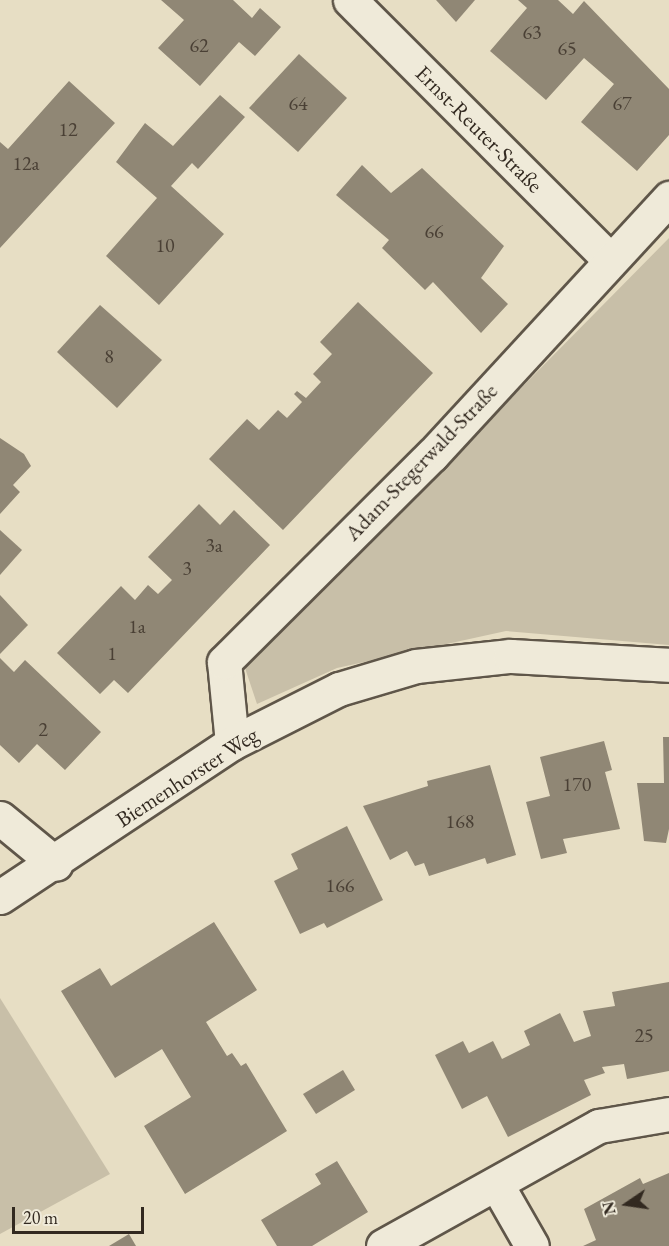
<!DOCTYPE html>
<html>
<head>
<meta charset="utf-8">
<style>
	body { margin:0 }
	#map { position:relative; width:669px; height:1246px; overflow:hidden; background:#e7dec4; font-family:"EB Garamond",serif }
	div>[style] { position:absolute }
	.green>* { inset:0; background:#c8bfa8 }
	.building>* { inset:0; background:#908775 }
	.roads { filter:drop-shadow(2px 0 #5f5649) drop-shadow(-2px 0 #5f5649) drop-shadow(0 2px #5f5649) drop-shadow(0 -2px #5f5649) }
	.street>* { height:33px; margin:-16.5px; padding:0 16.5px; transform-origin:16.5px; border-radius:16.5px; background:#efead9 }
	span { translate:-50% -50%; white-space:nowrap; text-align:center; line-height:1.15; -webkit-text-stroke:4.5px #efead9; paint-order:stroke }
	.number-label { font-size:20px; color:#4a4035 }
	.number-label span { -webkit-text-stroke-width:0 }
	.street-label { font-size:22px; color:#322920 }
	.north { position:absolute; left:597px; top:1174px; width:60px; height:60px; -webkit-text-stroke:4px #efead9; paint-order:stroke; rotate:257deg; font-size:16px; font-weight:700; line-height:24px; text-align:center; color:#322920 }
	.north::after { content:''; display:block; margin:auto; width:21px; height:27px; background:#322920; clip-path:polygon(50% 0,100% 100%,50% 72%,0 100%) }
	.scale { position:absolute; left:12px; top:1207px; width:132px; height:27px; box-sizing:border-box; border:3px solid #322920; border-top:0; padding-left:8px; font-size:18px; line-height:21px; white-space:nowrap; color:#322920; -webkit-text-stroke:4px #efead9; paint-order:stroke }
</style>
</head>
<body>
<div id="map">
	<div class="green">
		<div style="clip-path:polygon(669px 238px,669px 645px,506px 631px,337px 668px,257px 704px,245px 668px)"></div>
		<div style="clip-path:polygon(0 998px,110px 1174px,0 1234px)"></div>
	</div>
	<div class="building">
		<div style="clip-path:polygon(161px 0,233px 0,252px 18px,260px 8px,281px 27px,255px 56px,239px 42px,200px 86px,158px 48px,184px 20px)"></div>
		<div style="clip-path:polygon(436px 0,475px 0,456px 22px)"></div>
		<div style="clip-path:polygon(518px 0,558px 0,573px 14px,584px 1px,669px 89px,669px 135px,637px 171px,581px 122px,614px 84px,584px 58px,546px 100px,490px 51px,527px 8px)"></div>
		<div style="clip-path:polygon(299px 54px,347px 98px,298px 152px,249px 108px)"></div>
		<div style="clip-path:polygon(69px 81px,115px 123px,0 248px,0 142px,8px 149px)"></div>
		<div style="clip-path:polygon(220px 95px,245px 117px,198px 169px,192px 163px,171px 186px,224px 234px,159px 305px,106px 256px,157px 198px,116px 162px,145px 123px,173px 146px)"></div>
		<div style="clip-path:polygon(362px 165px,391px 193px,422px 168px,504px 246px,481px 278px,508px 304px,481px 333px,433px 282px,425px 290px,382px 248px,389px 240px,336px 195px)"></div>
		<div style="clip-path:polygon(358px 302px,433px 373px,283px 530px,209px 459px,247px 419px,259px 430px,278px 410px,287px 418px,302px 402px,294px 394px,297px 391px,306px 398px,321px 382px,313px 374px,332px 354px,320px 342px)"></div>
		<div style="clip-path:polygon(100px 305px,162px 360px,117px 408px,57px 352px)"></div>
		<div style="clip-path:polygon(0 438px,24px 454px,31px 466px,13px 485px,20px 492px,0 514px)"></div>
		<div style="clip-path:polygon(199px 504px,220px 525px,234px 510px,270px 545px,128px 693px,114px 680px,100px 694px,57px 653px,121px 586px,135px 600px,148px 585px,158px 594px,172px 580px,148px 557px)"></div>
		<div style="clip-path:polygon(0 530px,22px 550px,0 575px)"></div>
		<div style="clip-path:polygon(0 595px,28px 625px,0 654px)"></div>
		<div style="clip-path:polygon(0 658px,14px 672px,25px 660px,101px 732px,65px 770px,37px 744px,19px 763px,0 745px)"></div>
		<div style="clip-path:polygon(663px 737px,669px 737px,669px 829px,666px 843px,644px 841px,637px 783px,664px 783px)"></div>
		<div style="clip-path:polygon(604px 741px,612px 770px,605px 772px,620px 829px,563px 839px,567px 853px,541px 859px,526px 802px,550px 796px,540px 757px)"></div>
		<div style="clip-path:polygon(490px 765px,516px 855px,487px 864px,485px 858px,429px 876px,424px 863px,415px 866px,407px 851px,390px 860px,363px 806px,428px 786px,427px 781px)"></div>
		<div style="clip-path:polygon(347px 826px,383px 900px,327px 928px,324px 923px,300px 934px,274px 881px,298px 869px,291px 854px)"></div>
		<div style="clip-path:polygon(214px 922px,257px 990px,206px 1022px,227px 1056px,232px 1053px,241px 1066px,246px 1063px,287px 1131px,185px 1194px,144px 1126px,191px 1097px,162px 1049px,115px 1078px,61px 991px,100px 968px,111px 986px)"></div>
		<div style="clip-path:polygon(669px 982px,669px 1071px,627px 1079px,624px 1064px,602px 1067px,605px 1073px,584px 1080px,591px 1095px,508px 1137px,487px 1096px,462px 1109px,435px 1055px,463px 1041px,469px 1053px,493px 1041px,502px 1059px,530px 1045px,524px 1031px,560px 1013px,574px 1042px,591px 1036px,583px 1011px,615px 1006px,612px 992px)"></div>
		<div style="clip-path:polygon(343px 1070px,355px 1090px,316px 1114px,303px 1094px)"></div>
		<div style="clip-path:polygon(337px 1161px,368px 1212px,312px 1246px,277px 1246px,261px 1220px,321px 1184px,315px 1174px)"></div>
		<div style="clip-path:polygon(669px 1173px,669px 1246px,583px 1246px,596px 1240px,584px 1209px,640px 1178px,643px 1184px)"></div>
		<div style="clip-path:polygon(129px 1234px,136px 1246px,109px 1246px)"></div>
	</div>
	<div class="roads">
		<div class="street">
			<div style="left:350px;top:0;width:366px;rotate:45deg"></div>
			<div style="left:232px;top:743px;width:81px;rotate:-95.6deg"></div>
			<div style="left:224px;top:662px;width:293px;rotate:-44.9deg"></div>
			<div style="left:432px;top:455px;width:350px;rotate:-47.3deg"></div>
			<div style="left:0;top:818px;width:72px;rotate:39.4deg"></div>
			<div style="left:0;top:897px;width:278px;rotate:-33.6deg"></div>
			<div style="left:232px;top:743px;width:120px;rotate:-26.8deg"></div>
			<div style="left:339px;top:689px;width:80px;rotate:-16.6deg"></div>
			<div style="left:416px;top:666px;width:95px;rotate:-6.1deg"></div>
			<div style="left:510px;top:656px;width:159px;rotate:3.2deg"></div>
			<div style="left:497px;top:1185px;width:70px;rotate:60.2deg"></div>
			<div style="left:383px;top:1246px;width:247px;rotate:-29.1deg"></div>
			<div style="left:599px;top:1126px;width:71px;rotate:-9.7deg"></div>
		</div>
	</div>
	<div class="number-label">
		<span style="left:532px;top:32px">63</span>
		<span style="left:199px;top:45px">62</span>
		<span style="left:567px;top:48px">65</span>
		<span style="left:298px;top:103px">64</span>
		<span style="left:622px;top:103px">67</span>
		<span style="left:68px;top:129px">12</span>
		<span style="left:26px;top:163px">12a</span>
		<span style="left:434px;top:231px">66</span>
		<span style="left:165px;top:245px">10</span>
		<span style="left:109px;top:356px">8</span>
		<span style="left:214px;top:545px">3a</span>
		<span style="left:187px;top:568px">3</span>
		<span style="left:137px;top:626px">1a</span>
		<span style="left:112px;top:653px">1</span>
		<span style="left:43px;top:729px">2</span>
		<span style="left:577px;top:784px">170</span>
		<span style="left:460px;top:821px">168</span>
		<span style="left:340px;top:885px">166</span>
		<span style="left:644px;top:1035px">25</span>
	</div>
	<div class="street-label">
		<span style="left:479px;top:129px;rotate:45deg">Ernst-Reuter-Straße</span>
		<span style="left:421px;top:462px;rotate:-46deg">Adam-Stegerwald-Straße</span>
		<span style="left:187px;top:777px;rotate:-33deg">Biemenhorster Weg</span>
	</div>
	<div class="north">N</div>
	<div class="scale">20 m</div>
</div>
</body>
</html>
